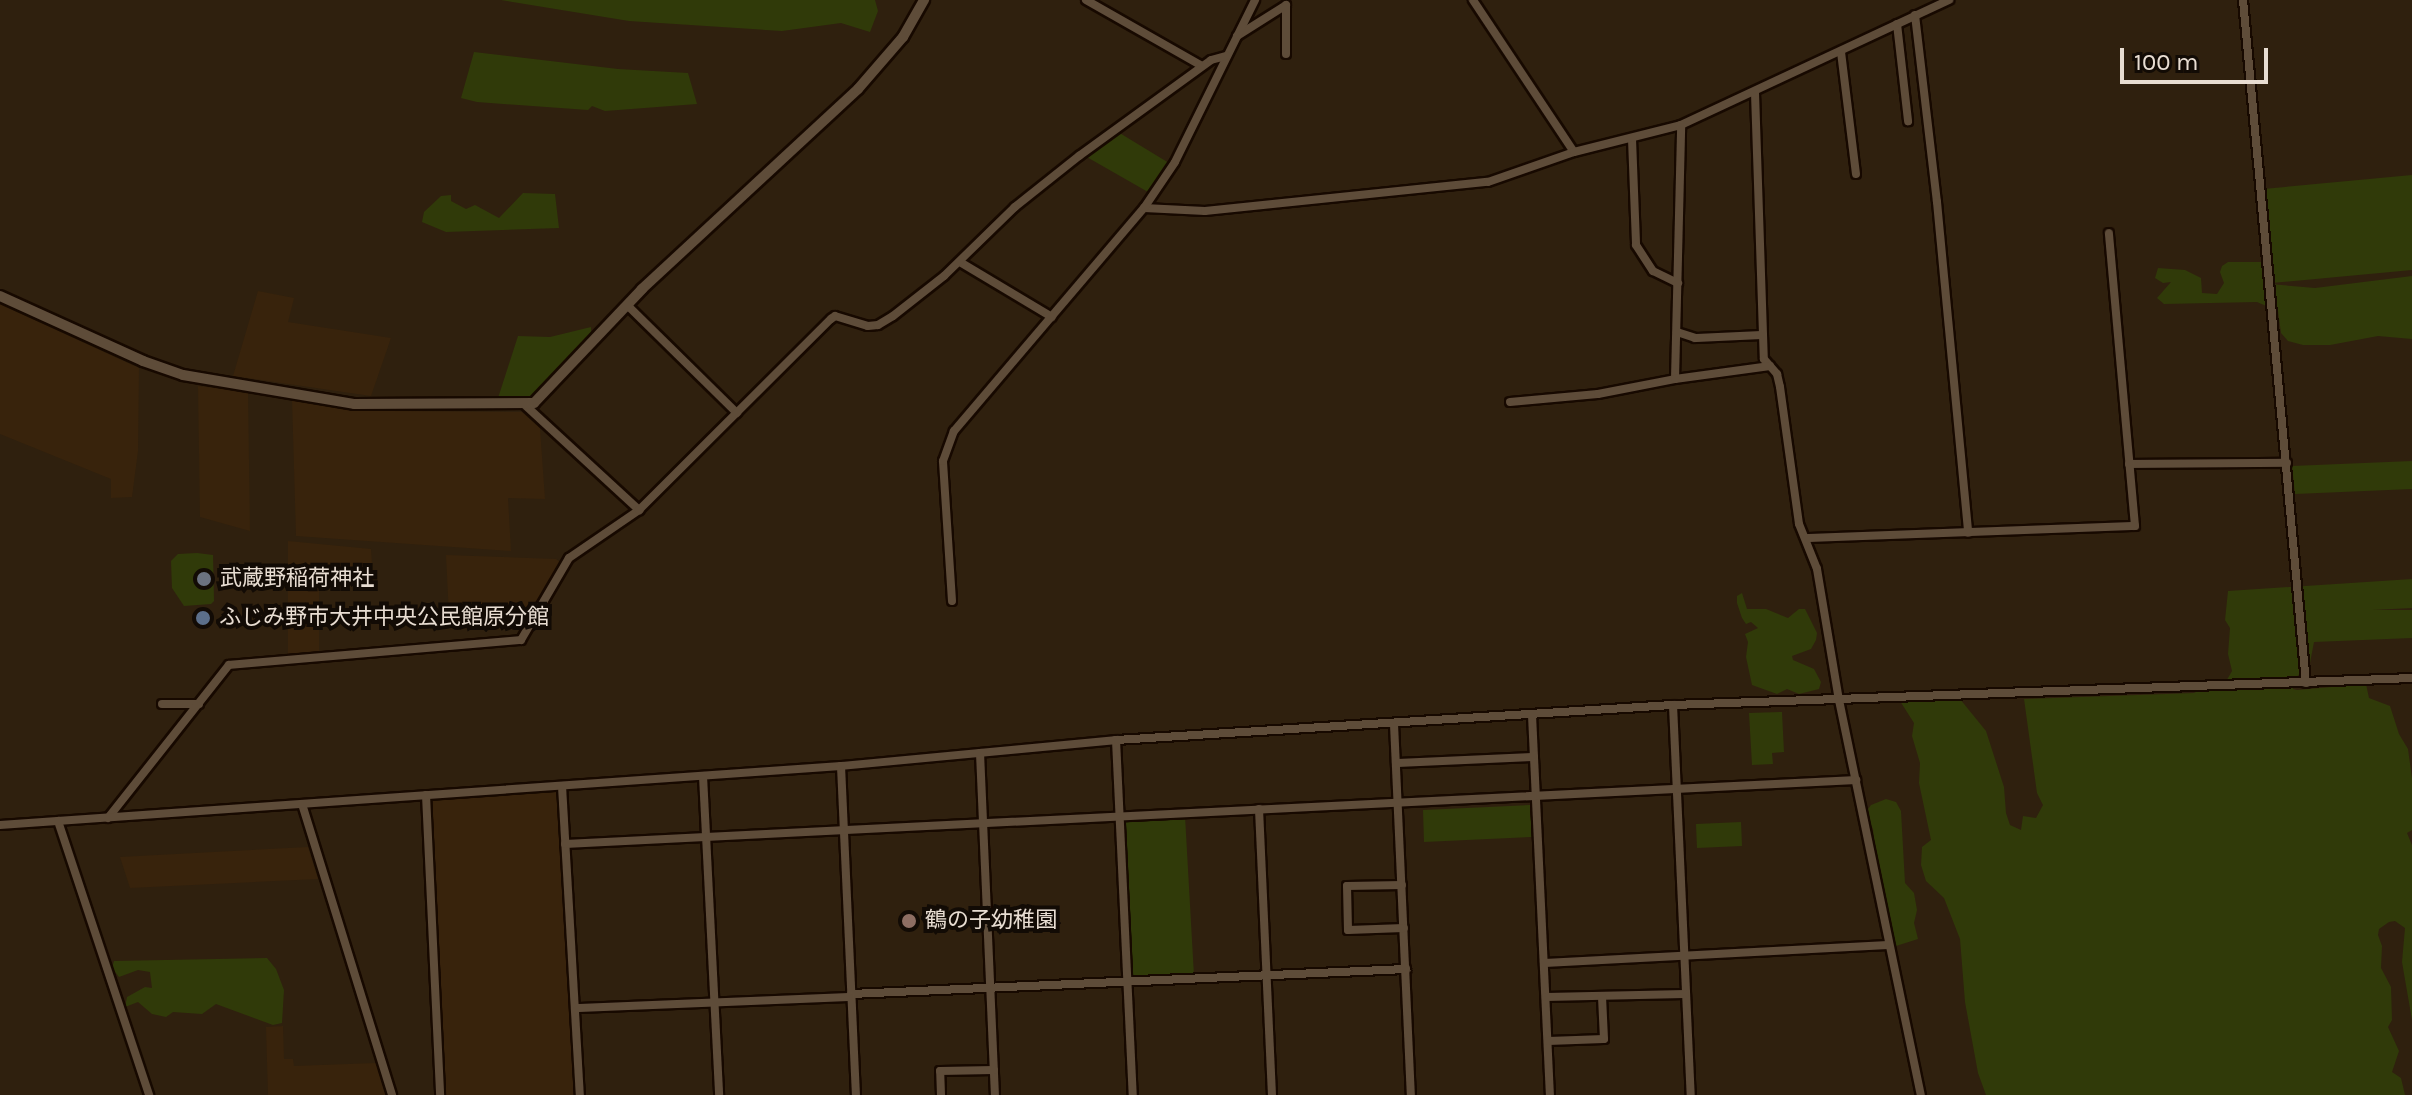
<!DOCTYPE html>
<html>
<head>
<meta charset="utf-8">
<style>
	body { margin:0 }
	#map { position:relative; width:2412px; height:1095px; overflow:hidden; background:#2f200e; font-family:Karla,"Noto Sans JP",sans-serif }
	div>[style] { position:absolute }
	.built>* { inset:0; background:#38230c }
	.green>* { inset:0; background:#303a09 }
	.roads { filter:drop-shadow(2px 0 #170900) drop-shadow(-2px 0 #170900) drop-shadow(0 2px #170900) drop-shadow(0 -2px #170900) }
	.minor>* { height:8px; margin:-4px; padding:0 4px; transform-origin:4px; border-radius:4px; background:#5e4c39 }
	.tertiary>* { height:10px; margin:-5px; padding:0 5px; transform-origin:5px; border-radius:5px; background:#5e4c39 }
	.dots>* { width:22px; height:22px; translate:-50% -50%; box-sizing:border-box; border:4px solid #120b05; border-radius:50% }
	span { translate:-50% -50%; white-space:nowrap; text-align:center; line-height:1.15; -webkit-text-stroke:8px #120b05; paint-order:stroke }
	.poi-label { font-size:22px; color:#e8ddd2 }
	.left { translate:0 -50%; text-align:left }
	.scale { position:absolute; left:2120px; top:48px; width:148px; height:36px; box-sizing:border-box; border:4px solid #e8ddd2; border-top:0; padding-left:10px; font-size:24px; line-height:28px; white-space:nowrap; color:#e8ddd2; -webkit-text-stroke:6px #120b05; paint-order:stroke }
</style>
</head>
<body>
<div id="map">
	<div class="built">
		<div style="clip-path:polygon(258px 291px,294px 298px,288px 322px,391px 338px,371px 396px,233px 376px)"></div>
		<div style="clip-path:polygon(0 304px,139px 368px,138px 451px,132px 497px,111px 498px,111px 479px,0 434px)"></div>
		<div style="clip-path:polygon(198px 386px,248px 392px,250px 531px,200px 517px)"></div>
		<div style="clip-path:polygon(292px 399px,391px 411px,522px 412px,540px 428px,545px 499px,508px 498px,511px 551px,296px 536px)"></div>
		<div style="clip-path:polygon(288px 541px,371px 549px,373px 577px,319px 576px,319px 652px,288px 656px)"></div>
		<div style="clip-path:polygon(446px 555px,556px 559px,561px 563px,534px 610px,449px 616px)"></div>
		<div style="clip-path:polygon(555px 790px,559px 795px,578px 1095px,445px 1095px,431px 806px,433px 801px)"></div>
		<div style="clip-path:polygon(308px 847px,318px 879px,130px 888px,120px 857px)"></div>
		<div style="clip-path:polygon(283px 1026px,284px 1059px,293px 1059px,294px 1066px,376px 1063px,389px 1095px,268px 1095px,266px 1027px)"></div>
	</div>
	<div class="green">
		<div style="clip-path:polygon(501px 0,875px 0,878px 11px,870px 32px,841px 23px,782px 31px,629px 21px)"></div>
		<div style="clip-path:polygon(474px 52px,618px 69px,688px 73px,697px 104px,605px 111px,592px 106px,588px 110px,477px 102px,461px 98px)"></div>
		<div style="clip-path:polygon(1118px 132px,1169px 163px,1148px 192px,1085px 156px)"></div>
		<div style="clip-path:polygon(2412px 175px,2412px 270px,2272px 283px,2263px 189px)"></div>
		<div style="clip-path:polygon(523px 193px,555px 194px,559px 228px,446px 232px,422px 222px,424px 212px,441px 196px,451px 195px,451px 201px,466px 209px,475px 205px,499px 218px)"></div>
		<div style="clip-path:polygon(2228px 262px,2262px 262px,2270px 284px,2315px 288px,2412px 276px,2412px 339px,2378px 336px,2330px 345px,2303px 345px,2288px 341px,2281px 333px,2278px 311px,2257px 302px,2164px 304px,2157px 298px,2171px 282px,2163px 283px,2155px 278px,2158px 268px,2185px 270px,2201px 278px,2202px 293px,2217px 294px,2224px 283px,2220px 272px,2222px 266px)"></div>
		<div style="clip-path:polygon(591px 327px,591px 334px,559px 373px,529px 401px,504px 402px,498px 398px,518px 336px,550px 337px)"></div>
		<div style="clip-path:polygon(2412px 461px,2412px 489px,2295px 494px,2292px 466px)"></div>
		<div style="clip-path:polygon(197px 553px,213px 555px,214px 601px,211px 604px,184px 606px,172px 588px,171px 561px,178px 554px)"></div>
		<div style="clip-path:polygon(2412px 579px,2412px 608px,2372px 610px,2412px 610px,2412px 638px,2314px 642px,2310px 663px,2292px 682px,2293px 689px,2297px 690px,2366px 684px,2369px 698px,2390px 706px,2399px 734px,2408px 749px,2412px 778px,2412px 830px,2407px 833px,2412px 845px,2412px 1020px,2402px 962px,2405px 928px,2395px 921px,2389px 922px,2379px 929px,2378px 935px,2382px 946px,2381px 968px,2391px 987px,2392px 1020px,2388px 1027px,2399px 1051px,2392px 1072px,2401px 1078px,2405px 1095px,1986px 1095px,1978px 1073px,1965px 1002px,1960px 939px,1944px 898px,1926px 881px,1921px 865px,1922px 847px,1931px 840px,1919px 783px,1920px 763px,1912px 736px,1914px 723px,1900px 701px,1960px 699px,1986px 731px,2004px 787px,2006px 813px,2010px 825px,2021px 830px,2023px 816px,2036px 818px,2043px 805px,2037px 793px,2024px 699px,2194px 693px,2208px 685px,2225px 683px,2232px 671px,2228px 654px,2230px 628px,2225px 620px,2228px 591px)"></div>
		<div style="clip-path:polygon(1742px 593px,1747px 609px,1766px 609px,1788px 618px,1799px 609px,1805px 609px,1817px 633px,1816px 640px,1811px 649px,1792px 656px,1793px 660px,1814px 669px,1821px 682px,1819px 689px,1799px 694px,1787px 689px,1777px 694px,1752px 685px,1746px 657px,1748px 642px,1745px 634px,1758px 628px,1751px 622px,1746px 624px,1742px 618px,1737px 603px,1737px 596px)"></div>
		<div style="clip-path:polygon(1782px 712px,1784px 752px,1772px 753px,1773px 764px,1752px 765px,1749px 713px)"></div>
		<div style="clip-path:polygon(1886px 799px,1896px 802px,1901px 811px,1905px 883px,1914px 893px,1917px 910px,1914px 923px,1918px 939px,1896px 946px,1893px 945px,1883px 902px,1885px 896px,1876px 869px,1873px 829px,1865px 813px,1871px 805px)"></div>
		<div style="clip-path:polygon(1530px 805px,1532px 837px,1424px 842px,1423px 810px)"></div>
		<div style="clip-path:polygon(1185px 816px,1194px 976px,1130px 978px,1122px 821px)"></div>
		<div style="clip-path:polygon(1741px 822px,1742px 846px,1697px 848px,1696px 824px)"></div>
		<div style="clip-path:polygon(267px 958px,276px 969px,284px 990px,282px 1023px,273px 1025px,216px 1004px,202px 1014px,173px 1012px,166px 1017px,152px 1014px,138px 1002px,125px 1007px,127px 997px,145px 987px,152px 988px,150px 972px,138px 970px,119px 977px,112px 968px,114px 961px)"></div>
	</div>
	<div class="roads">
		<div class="minor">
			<div style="left:1086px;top:0;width:133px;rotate:29.6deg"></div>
			<div style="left:1473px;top:0;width:182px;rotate:56.4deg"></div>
			<div style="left:2243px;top:0;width:686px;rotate:84.73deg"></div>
			<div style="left:1915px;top:15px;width:188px;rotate:83.3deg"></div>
			<div style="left:1937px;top:202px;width:332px;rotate:84.6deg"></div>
			<div style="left:1897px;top:24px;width:98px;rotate:83.5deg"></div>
			<div style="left:1237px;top:36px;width:58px;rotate:-32.3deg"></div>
			<div style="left:1286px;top:5px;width:49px;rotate:90deg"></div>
			<div style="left:1841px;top:52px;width:123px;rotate:83deg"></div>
			<div style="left:1755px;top:93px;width:266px;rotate:88.1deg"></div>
			<div style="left:1764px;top:359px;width:20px;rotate:49deg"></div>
			<div style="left:1777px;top:374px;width:13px;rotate:77deg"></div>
			<div style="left:1780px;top:387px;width:138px;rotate:82.1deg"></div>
			<div style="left:1799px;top:524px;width:48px;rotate:68.2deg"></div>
			<div style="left:1817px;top:569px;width:133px;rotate:80.5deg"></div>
			<div style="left:1839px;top:700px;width:403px;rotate:78.3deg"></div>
			<div style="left:1632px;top:139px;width:106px;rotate:87.8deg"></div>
			<div style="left:1636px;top:245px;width:31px;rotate:57deg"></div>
			<div style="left:1653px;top:271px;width:28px;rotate:26deg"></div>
			<div style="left:1144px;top:208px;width:61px;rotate:2.8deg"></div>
			<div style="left:1205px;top:211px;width:284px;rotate:-5.9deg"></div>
			<div style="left:1488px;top:182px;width:91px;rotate:-19.2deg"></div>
			<div style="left:1574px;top:152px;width:110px;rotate:-14.2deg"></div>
			<div style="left:1681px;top:125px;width:296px;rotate:-25deg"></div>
			<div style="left:960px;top:262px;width:107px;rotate:30.9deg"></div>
			<div style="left:627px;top:305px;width:154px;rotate:44.5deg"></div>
			<div style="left:1677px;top:332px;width:19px;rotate:18deg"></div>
			<div style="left:1695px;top:338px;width:68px;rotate:-2.5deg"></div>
			<div style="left:1675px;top:379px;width:254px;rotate:-88.6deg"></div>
			<div style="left:1510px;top:402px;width:88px;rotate:-5.2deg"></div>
			<div style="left:1598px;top:394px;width:78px;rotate:-11deg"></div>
			<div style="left:1675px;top:379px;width:96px;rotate:-7.8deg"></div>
			<div style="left:526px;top:406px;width:154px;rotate:42.6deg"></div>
			<div style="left:2129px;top:464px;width:158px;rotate:-0.4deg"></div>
			<div style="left:1806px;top:538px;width:329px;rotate:-2.1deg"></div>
			<div style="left:2135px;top:526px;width:294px;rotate:-95.1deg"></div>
			<div style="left:952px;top:601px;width:140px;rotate:-93.7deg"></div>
			<div style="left:943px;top:461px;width:32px;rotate:-70deg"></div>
			<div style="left:954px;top:431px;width:293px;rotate:-49.6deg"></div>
			<div style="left:1144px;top:208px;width:55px;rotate:-56deg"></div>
			<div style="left:1175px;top:162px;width:181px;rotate:-63.7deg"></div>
			<div style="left:162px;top:704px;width:37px"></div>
			<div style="left:1673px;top:705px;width:390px;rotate:87.4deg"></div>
			<div style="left:1532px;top:715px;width:380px;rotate:87.3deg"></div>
			<div style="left:1394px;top:724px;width:371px;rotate:87.4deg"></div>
			<div style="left:1116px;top:740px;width:355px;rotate:87.3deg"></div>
			<div style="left:980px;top:753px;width:342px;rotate:87.5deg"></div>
			<div style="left:1396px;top:763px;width:138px;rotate:-2.5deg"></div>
			<div style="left:841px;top:766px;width:329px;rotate:87.4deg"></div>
			<div style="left:703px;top:776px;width:319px;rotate:87.1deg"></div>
			<div style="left:562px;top:786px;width:310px;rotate:86.7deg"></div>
			<div style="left:426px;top:795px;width:300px;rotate:87.3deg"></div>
			<div style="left:302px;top:804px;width:305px;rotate:72.8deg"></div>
			<div style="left:1259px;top:809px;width:286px;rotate:87.4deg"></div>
			<div style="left:108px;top:818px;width:195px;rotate:-51.7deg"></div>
			<div style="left:229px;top:665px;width:293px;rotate:-4.9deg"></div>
			<div style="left:521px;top:640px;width:95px;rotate:-59.7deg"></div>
			<div style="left:569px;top:558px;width:85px;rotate:-34.4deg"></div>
			<div style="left:639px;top:510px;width:271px;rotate:-44.9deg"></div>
			<div style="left:831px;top:319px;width:5px;rotate:-37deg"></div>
			<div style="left:835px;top:316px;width:34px;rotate:17deg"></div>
			<div style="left:868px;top:326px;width:10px;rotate:-6deg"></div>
			<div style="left:878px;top:325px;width:17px;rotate:-31deg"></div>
			<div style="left:893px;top:316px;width:65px;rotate:-38.1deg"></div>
			<div style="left:944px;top:276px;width:99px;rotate:-44.2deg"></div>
			<div style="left:1015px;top:207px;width:82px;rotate:-38.6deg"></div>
			<div style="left:1079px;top:156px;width:163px;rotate:-36deg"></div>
			<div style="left:1211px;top:60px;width:16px;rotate:-15deg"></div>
			<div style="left:58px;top:821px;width:289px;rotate:71.6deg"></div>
			<div style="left:0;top:825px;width:843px;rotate:-4.01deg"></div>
			<div style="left:841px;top:766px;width:276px;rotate:-5.4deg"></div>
			<div style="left:1116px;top:740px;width:558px;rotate:-3.6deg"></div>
			<div style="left:1673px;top:705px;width:739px;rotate:-2.09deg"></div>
			<div style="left:565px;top:844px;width:1293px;rotate:-2.84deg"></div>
			<div style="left:1402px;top:885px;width:55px;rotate:179deg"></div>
			<div style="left:1347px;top:886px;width:44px;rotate:88.7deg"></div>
			<div style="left:1348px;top:930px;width:56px;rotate:-2deg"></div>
			<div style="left:1544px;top:963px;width:345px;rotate:-3deg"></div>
			<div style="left:851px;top:994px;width:556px;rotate:-2.58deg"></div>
			<div style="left:1546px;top:997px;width:139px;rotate:-1.2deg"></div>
			<div style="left:577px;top:1008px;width:274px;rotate:-2.3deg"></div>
			<div style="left:1548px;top:1041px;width:56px;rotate:-2deg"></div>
			<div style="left:1604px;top:1039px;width:43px;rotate:-92.7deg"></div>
			<div style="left:941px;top:1095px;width:24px;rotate:-92deg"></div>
			<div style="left:940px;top:1071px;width:54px;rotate:-1.1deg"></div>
		</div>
		<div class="tertiary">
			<div style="left:0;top:296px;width:157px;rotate:24.4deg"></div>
			<div style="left:143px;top:361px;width:42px;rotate:19.3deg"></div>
			<div style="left:183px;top:375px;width:173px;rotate:9.6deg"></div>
			<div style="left:354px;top:404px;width:180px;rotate:-0.3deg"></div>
			<div style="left:534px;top:403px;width:157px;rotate:-46.5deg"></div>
			<div style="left:642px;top:289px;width:294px;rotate:-42.8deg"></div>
			<div style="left:858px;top:89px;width:69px;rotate:-49.1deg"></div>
			<div style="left:903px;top:37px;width:43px;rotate:-60.4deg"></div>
		</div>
	</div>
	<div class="dots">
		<div style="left:204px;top:579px;background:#6b7280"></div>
		<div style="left:203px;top:618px;background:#5c6f8a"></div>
		<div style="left:909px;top:921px;background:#8d6e63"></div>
	</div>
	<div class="poi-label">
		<span class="left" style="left:220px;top:579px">武蔵野稲荷神社</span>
		<span class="left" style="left:219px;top:618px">ふじみ野市大井中央公民館原分館</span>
		<span class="left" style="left:925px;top:921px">鶴の子幼稚園</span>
	</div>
	<div class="scale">100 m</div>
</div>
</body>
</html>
